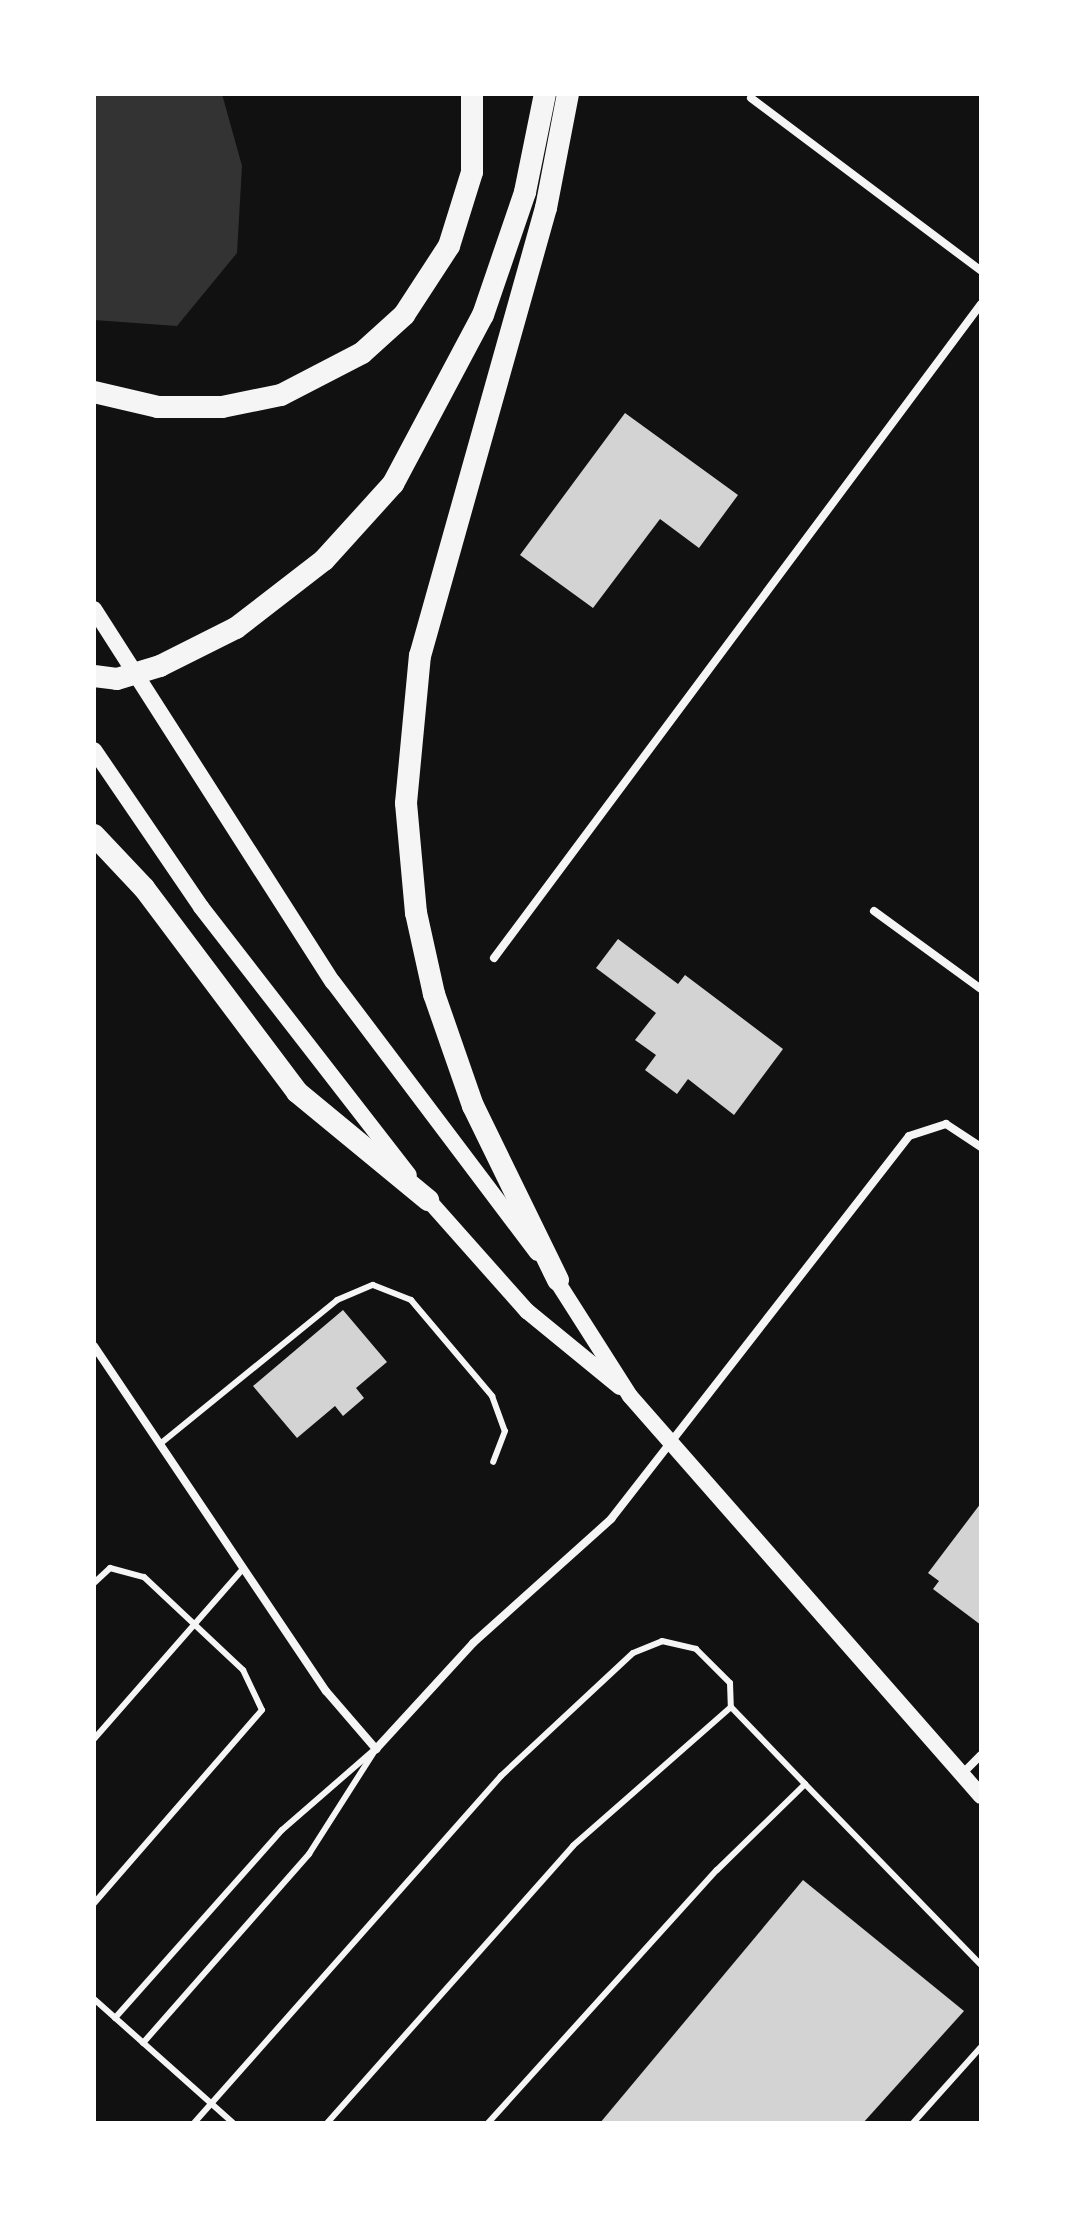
<!DOCTYPE html>
<html>
<head>
<meta charset="utf-8">
<style>
	body { margin:0 }
	#map { position:relative; width:1075px; height:2217px; overflow:hidden; background:#111; font-family:"Fira Sans",sans-serif }
	div>[style] { position:absolute }
	.water>* { inset:0; background:#333 }
	.building>* { inset:0; background:#d3d3d3 }
	.service>* { height:6px; margin:-3px; padding:0 3px; transform-origin:3px; border-radius:3px; background:#f5f5f5 }
	.minor>* { height:8px; margin:-4px; padding:0 4px; transform-origin:4px; border-radius:4px; background:#f5f5f5 }
	.secondary>* { height:16px; margin:-8px; padding:0 8px; transform-origin:8px; border-radius:8px; background:#f5f5f5 }
	.trunk>* { height:22px; margin:-11px; padding:0 11px; transform-origin:11px; border-radius:11px; background:#f5f5f5 }
	span { translate:-50% -50%; white-space:nowrap; text-align:center; line-height:1.15; -webkit-text-stroke:7px #fff; paint-order:stroke }
	.frame { position:absolute; inset:0; border:96px solid #fff; pointer-events:none }
</style>
</head>
<body>
<div id="map">
	<div class="water">
		<div style="clip-path:polygon(94px 94px,222px 94px,242px 166px,237px 253px,177px 326px,94px 320px)"></div>
	</div>
	<div class="building">
		<div style="clip-path:polygon(625px 413px,738px 495px,699px 548px,660px 519px,593px 608px,520px 555px)"></div>
		<div style="clip-path:polygon(618px 939px,678px 984px,685px 975px,783px 1049px,734px 1115px,688px 1079px,677px 1094px,645px 1070px,656px 1055px,635px 1040px,656px 1013px,596px 968px)"></div>
		<div style="clip-path:polygon(343px 1310px,387px 1362px,356px 1388px,364px 1398px,343px 1416px,335px 1406px,297px 1438px,253px 1386px)"></div>
		<div style="clip-path:polygon(981px 1503px,981px 1625px,933px 1589px,939px 1581px,928px 1573px)"></div>
		<div style="clip-path:polygon(803px 1880px,964px 2011px,863px 2123px,600px 2123px)"></div>
	</div>
	<div class="service">
		<div style="left:160px;top:1444px;width:228px;rotate:-39.1deg"></div>
		<div style="left:337px;top:1300px;width:39px;rotate:-23deg"></div>
		<div style="left:373px;top:1285px;width:41px;rotate:21.5deg"></div>
		<div style="left:411px;top:1300px;width:126px;rotate:49.8deg"></div>
		<div style="left:492px;top:1396px;width:37px;rotate:70deg"></div>
		<div style="left:505px;top:1431px;width:33px;rotate:111deg"></div>
		<div style="left:94px;top:1583px;width:22px;rotate:-43deg"></div>
		<div style="left:110px;top:1568px;width:35px;rotate:15deg"></div>
		<div style="left:144px;top:1577px;width:136px;rotate:43.2deg"></div>
		<div style="left:243px;top:1670px;width:44px;rotate:64.6deg"></div>
		<div style="left:262px;top:1710px;width:256px;rotate:131deg"></div>
		<div style="left:731px;top:1707px;width:107px;rotate:46.1deg"></div>
		<div style="left:94px;top:1739px;width:226px;rotate:-48.8deg"></div>
		<div style="left:94px;top:1999px;width:186px;rotate:41.7deg"></div>
		<div style="left:115px;top:2018px;width:251px;rotate:-48.4deg"></div>
		<div style="left:282px;top:1830px;width:121px;rotate:-41deg"></div>
		<div style="left:143px;top:2043px;width:252px;rotate:-48.7deg"></div>
		<div style="left:309px;top:1854px;width:125px;rotate:-57.5deg"></div>
		<div style="left:194px;top:2123px;width:463px;rotate:-48.5deg"></div>
		<div style="left:501px;top:1776px;width:180px;rotate:-43deg"></div>
		<div style="left:633px;top:1653px;width:31px;rotate:-22deg"></div>
		<div style="left:662px;top:1641px;width:35px;rotate:13deg"></div>
		<div style="left:696px;top:1649px;width:48px;rotate:45deg"></div>
		<div style="left:730px;top:1683px;width:24px;rotate:88deg"></div>
		<div style="left:731px;top:1707px;width:210px;rotate:138.7deg"></div>
		<div style="left:573px;top:1846px;width:370px;rotate:131.6deg"></div>
		<div style="left:488px;top:2123px;width:341px;rotate:-47.9deg"></div>
		<div style="left:717px;top:1870px;width:123px;rotate:-44.3deg"></div>
		<div style="left:805px;top:1784px;width:252px;rotate:45.8deg"></div>
		<div style="left:913px;top:2123px;width:102px;rotate:-48.2deg"></div>
	</div>
	<div class="minor">
		<div style="left:751px;top:98px;width:288px;rotate:36.9deg"></div>
		<div style="left:874px;top:911px;width:132px;rotate:36.1deg"></div>
		<div style="left:494px;top:958px;width:815px;rotate:-53.33deg"></div>
		<div style="left:94px;top:1346px;width:416px;rotate:56.1deg"></div>
		<div style="left:326px;top:1691px;width:77px;rotate:49.2deg"></div>
		<div style="left:376px;top:1749px;width:144px;rotate:-47.5deg"></div>
		<div style="left:473px;top:1643px;width:186px;rotate:-41.9deg"></div>
		<div style="left:611px;top:1519px;width:485px;rotate:-52.1deg"></div>
		<div style="left:909px;top:1136px;width:39px;rotate:-18deg"></div>
		<div style="left:946px;top:1124px;width:42px;rotate:33.3deg"></div>
		<div style="left:962px;top:1774px;width:27px;rotate:-45deg"></div>
	</div>
	<div class="secondary">
		<div style="left:94px;top:609px;width:443px;rotate:57.4deg"></div>
		<div style="left:333px;top:982px;width:339px;rotate:53deg"></div>
		<div style="left:94px;top:750px;width:190px;rotate:55.7deg"></div>
		<div style="left:201px;top:907px;width:339px;rotate:52.2deg"></div>
		<div style="left:423px;top:1194px;width:157px;rotate:48.4deg"></div>
		<div style="left:527px;top:1311px;width:120px;rotate:39.3deg"></div>
		<div style="left:551px;top:1272px;width:147px;rotate:57.5deg"></div>
		<div style="left:630px;top:1396px;width:532px;rotate:48.73deg"></div>
	</div>
	<div class="trunk">
		<div style="left:94px;top:392px;width:66px;rotate:13.2deg"></div>
		<div style="left:158px;top:407px;width:64px"></div>
		<div style="left:222px;top:407px;width:60px;rotate:-11.5deg"></div>
		<div style="left:281px;top:395px;width:91px;rotate:-27.4deg"></div>
		<div style="left:362px;top:353px;width:57px;rotate:-42.1deg"></div>
		<div style="left:404px;top:315px;width:82px;rotate:-56.9deg"></div>
		<div style="left:449px;top:246px;width:77px;rotate:-72.7deg"></div>
		<div style="left:472px;top:172px;width:78px;rotate:-90deg"></div>
		<div style="left:94px;top:676px;width:23px;rotate:7deg"></div>
		<div style="left:117px;top:679px;width:45px;rotate:-16.8deg"></div>
		<div style="left:160px;top:666px;width:85px;rotate:-26.6deg"></div>
		<div style="left:236px;top:628px;width:111px;rotate:-37.7deg"></div>
		<div style="left:324px;top:560px;width:103px;rotate:-47.8deg"></div>
		<div style="left:393px;top:484px;width:191px;rotate:-62deg"></div>
		<div style="left:483px;top:315px;width:130px;rotate:-71.1deg"></div>
		<div style="left:525px;top:192px;width:100px;rotate:-78.5deg"></div>
		<div style="left:94px;top:835px;width:73px;rotate:46.7deg"></div>
		<div style="left:144px;top:888px;width:255px;rotate:53.1deg"></div>
		<div style="left:297px;top:1092px;width:170px;rotate:39.5deg"></div>
		<div style="left:558px;top:1280px;width:194px;rotate:-116deg"></div>
		<div style="left:473px;top:1106px;width:119px;rotate:-109.2deg"></div>
		<div style="left:434px;top:994px;width:83px;rotate:-102.5deg"></div>
		<div style="left:416px;top:913px;width:110px;rotate:-95.2deg"></div>
		<div style="left:406px;top:803px;width:148px;rotate:-84.6deg"></div>
		<div style="left:420px;top:656px;width:465px;rotate:-74.3deg"></div>
		<div style="left:546px;top:208px;width:116px;rotate:-79.1deg"></div>
	</div>
	<div class="frame"></div>
</div>
</body>
</html>
